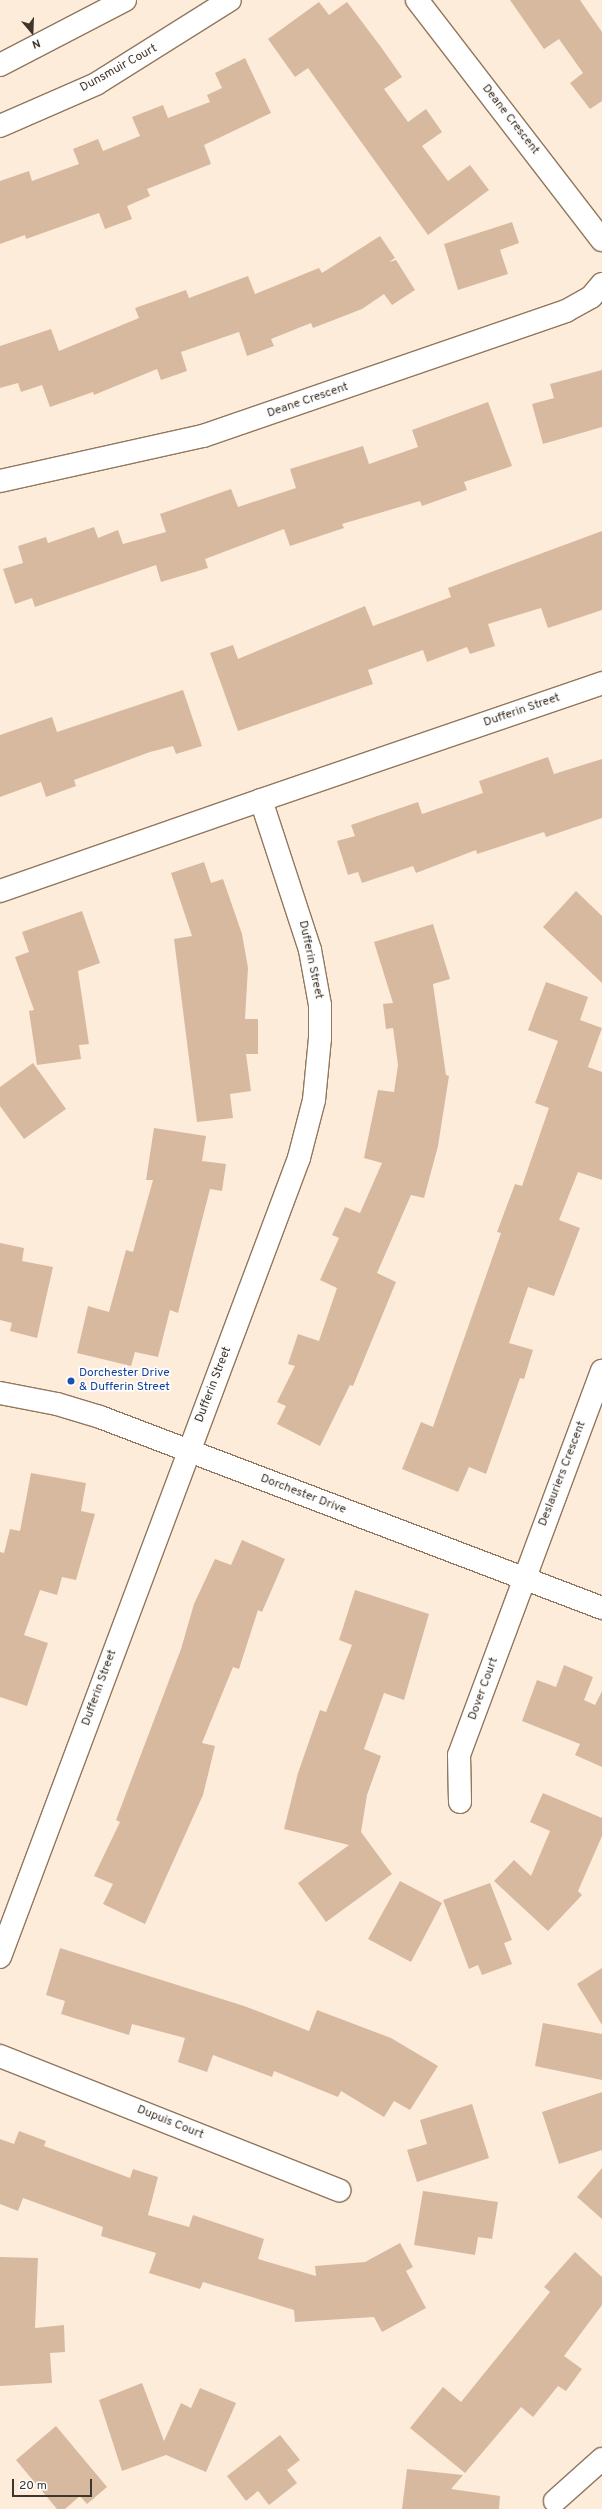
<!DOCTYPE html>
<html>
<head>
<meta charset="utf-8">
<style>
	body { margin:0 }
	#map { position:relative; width:602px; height:2509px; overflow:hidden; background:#feecdb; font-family:Overpass,sans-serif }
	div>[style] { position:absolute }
	.building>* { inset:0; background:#d7b99f }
	.roads { filter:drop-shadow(1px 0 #91775d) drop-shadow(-1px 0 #91775d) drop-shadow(0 1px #91775d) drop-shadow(0 -1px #91775d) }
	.minor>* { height:22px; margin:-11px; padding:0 11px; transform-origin:11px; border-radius:11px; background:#fff }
	.tertiary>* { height:22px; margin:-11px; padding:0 11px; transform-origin:11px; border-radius:11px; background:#fff }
	.dots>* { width:11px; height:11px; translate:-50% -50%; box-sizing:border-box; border:2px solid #fdfdfd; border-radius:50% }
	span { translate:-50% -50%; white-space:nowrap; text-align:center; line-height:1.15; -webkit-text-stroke:3.5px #fdfdfd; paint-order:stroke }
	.street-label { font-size:12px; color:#40352a }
	.transit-label { font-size:12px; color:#164399 }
	.left { translate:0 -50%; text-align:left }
	.north { position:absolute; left:12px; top:12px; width:40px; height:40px; -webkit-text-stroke:3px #fdfdfd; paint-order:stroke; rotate:161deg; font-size:11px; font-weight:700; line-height:16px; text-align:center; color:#40352a }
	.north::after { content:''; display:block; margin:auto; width:14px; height:18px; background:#40352a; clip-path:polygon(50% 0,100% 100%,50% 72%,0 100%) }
	.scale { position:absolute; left:12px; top:2479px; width:80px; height:18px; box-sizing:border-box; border:2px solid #40352a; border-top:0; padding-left:5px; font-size:12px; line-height:14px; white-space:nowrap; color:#40352a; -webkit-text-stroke:3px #fdfdfd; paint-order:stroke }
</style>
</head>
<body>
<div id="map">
	<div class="building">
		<div style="clip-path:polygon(510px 0,580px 0,602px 32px,602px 101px,590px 109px,570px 83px,583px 73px,559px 39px,544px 49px)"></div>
		<div style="clip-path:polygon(319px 2px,329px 15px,347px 2px,381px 47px,402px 77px,384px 89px,408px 122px,426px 109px,442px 132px,422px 146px,448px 181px,470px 165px,489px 190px,428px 235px,308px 68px,295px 77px,268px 39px)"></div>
		<div style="clip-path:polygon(245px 58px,271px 113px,204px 145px,211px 164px,147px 189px,150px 196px,127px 206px,132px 219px,105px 229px,99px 213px,26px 239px,25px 235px,0 244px,0 181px,29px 171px,32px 181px,79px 164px,73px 149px,98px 139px,103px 151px,140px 136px,132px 117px,163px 105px,168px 118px,210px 102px,207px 95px,222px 88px,215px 73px)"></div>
		<div style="clip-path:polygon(512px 222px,519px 243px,500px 250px,508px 274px,458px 290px,444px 244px)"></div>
		<div style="clip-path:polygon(380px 236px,395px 258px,389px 262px,396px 260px,415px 290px,392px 305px,384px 294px,362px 309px,313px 328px,311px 323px,271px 339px,274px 346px,247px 356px,239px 332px,181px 352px,187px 371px,161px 380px,157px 369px,94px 395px,93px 392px,50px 407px,42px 385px,21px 392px,18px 383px,0 388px,0 346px,51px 329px,59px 351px,139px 318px,135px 308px,186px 290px,189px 298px,248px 276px,255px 294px,319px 268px,322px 273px)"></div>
		<div style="clip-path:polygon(602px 370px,602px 427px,543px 444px,532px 404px,554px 398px,550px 384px)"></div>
		<div style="clip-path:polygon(488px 402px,512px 466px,464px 482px,467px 490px,422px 506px,420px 501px,342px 524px,344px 528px,290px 546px,284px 529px,205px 559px,208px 568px,161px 582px,156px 565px,35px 607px,32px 598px,15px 604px,3px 569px,23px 563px,18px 546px,46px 537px,48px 543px,94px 527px,98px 538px,118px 530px,123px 544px,166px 532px,160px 514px,231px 489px,238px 507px,296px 488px,290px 469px,363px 446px,369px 464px,418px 447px,412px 430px)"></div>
		<div style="clip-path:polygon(602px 531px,602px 610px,548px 628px,541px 608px,488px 624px,495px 646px,470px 654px,467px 647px,427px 662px,423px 650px,368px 670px,373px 684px,238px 731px,210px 653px,233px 645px,238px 659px,365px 606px,373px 626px,451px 597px,448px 588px)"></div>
		<div style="clip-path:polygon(183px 690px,202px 746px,176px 754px,173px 746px,150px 752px,74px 780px,76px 786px,46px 797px,41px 782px,0 797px,0 735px,52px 717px,57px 732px)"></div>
		<div style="clip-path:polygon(548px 757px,554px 774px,602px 759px,602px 818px,546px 837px,544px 832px,477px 854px,476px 850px,416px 873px,413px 866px,362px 883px,358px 872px,348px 875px,337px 841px,355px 836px,351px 825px,418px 802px,422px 814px,483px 793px,479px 781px)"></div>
		<div style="clip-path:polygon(204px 862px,211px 883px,223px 879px,242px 934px,248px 968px,245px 1019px,258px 1019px,258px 1054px,246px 1054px,251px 1091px,230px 1094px,233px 1118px,197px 1122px,174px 939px,192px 936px,171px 873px)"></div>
		<div style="clip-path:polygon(576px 891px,602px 916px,602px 983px,543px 927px)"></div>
		<div style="clip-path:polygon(82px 911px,100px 963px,78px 971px,89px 1044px,79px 1045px,81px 1059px,37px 1065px,29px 1011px,34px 1010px,15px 957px,29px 952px,22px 932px)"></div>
		<div style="clip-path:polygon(433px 924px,450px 979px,433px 984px,446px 1075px,449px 1076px,438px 1146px,424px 1198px,411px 1195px,377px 1273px,396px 1282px,353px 1386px,350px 1385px,320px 1446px,277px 1424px,286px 1406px,277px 1402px,295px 1366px,288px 1364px,298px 1334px,319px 1341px,337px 1288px,320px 1280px,339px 1238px,332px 1235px,345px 1207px,360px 1213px,382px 1163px,364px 1158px,378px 1090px,394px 1092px,398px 1065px,393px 1028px,386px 1029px,383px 1004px,393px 1003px,374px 942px)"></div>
		<div style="clip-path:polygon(546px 982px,588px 997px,580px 1020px,602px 1028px,588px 1067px,602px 1072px,602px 1180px,578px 1172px,559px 1220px,580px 1228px,554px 1296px,528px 1287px,509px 1343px,533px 1350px,524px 1379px,520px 1378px,486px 1474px,469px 1467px,458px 1492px,402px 1469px,421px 1422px,433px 1427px,501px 1233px,497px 1232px,515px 1184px,522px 1186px,549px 1108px,535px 1103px,558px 1041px,528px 1030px)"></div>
		<div style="clip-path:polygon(33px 1063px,66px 1109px,24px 1139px,0 1106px,0 1087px)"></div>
		<div style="clip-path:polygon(154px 1128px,206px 1136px,202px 1161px,226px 1164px,222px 1191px,210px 1189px,178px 1313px,170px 1310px,158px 1357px,135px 1352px,131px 1366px,77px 1353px,88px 1306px,109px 1312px,126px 1250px,133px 1252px,153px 1180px,146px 1180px)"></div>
		<div style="clip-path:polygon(0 1243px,24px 1248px,22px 1261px,53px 1267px,37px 1338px,10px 1331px,12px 1323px,0 1320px)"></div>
		<div style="clip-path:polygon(31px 1473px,86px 1483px,81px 1511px,95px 1514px,76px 1580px,62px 1577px,57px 1595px,40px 1590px,24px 1635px,48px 1643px,27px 1706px,0 1697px,0 1552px,4px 1553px,10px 1529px,20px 1531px)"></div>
		<div style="clip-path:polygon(242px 1540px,285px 1559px,262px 1612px,258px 1610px,239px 1669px,233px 1667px,202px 1743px,215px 1746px,203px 1795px,145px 1924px,103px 1904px,113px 1884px,94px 1876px,120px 1822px,116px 1820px,181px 1649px,194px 1604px,215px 1559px,231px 1565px)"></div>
		<div style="clip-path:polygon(355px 1590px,429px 1614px,404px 1700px,384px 1693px,364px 1749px,381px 1756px,367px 1795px,361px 1832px,392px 1874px,326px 1922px,298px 1883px,349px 1845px,284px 1829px,298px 1773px,320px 1710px,326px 1712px,352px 1645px,339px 1640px)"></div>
		<div style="clip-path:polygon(564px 1665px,593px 1677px,584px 1700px,595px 1705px,602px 1691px,602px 1767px,575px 1755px,580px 1744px,522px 1721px,537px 1680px,556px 1687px)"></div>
		<div style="clip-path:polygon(543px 1793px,602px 1818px,602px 1836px,578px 1891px,582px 1895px,548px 1931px,494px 1881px,514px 1860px,531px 1876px,550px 1831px,530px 1822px)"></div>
		<div style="clip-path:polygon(400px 1881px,442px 1903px,411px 1962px,368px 1939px)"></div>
		<div style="clip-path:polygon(490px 1883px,512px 1940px,504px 1943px,512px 1964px,482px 1975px,478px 1965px,469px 1969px,443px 1900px)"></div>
		<div style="clip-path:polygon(60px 1948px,244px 2006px,309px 2031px,317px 2010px,391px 2038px,438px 2066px,410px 2110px,394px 2101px,384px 2117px,341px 2091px,338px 2097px,274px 2071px,272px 2077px,213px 2055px,207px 2072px,178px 2062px,185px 2038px,132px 2024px,129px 2035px,61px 2014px,65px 2001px,46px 1995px)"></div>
		<div style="clip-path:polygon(602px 1968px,602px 2025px,577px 1984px)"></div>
		<div style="clip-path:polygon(543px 2023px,602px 2034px,602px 2080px,535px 2066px)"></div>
		<div style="clip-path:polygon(602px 2092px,602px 2150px,559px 2164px,542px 2112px)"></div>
		<div style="clip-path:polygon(472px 2104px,489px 2158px,417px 2182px,407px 2150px,427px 2144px,420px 2120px)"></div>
		<div style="clip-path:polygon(19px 2131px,46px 2141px,44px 2146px,130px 2178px,133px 2169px,158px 2177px,148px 2215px,189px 2227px,193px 2215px,264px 2239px,258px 2259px,316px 2276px,315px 2266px,365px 2262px,400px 2243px,413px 2267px,406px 2271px,426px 2308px,382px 2332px,374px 2317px,295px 2322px,294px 2310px,203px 2282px,200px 2289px,149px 2273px,156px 2253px,101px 2236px,103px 2227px,23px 2198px,18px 2211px,0 2204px,0 2139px,14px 2144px)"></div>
		<div style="clip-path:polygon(602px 2168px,602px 2219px,577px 2197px)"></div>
		<div style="clip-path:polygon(423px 2191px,498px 2202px,492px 2239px,478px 2237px,475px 2255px,414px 2245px)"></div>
		<div style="clip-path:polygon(575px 2252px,602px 2277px,602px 2305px,564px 2356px,582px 2369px,566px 2391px,558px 2386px,533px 2417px,521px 2407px,465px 2473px,410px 2428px,443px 2387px,461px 2402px,550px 2292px,544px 2287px)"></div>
		<div style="clip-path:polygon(0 2257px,38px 2258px,35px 2328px,64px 2325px,65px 2352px,50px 2353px,52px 2383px,0 2386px)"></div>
		<div style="clip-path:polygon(142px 2383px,164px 2441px,181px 2403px,191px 2408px,200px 2388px,236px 2403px,206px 2472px,166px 2455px,122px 2471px,99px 2400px)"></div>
		<div style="clip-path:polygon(56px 2426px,107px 2487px,87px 2504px,80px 2496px,65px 2509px,57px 2509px,16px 2460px)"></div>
		<div style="clip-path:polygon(280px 2435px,300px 2460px,287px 2470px,297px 2483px,269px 2505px,258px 2491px,246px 2501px,227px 2476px)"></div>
		<div style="clip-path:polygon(407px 2469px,463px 2475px,451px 2489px,500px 2496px,499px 2509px,402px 2509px)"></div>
	</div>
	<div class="roads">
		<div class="minor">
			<div style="left:417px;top:0;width:303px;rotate:52.4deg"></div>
			<div style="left:0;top:65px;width:141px;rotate:-27.5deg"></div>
			<div style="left:0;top:126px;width:105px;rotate:-23.6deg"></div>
			<div style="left:96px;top:84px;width:158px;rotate:-32.1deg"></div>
			<div style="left:0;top:481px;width:208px;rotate:-12.5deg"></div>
			<div style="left:203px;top:436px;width:384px;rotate:-19deg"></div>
			<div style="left:566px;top:311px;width:29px;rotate:-29deg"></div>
			<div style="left:591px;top:297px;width:17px;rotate:-50deg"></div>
			<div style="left:261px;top:800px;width:361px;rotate:-18.9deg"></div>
			<div style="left:460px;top:1802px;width:47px;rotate:-91.2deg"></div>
			<div style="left:459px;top:1755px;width:410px;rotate:-69.6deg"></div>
			<div style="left:0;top:2056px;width:365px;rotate:21.6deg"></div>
			<div style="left:555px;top:2501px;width:63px;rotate:-41.8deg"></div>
		</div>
		<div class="tertiary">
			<div style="left:0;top:891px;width:276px;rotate:-19.2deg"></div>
			<div style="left:261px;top:800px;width:158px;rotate:71.9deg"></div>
			<div style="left:310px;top:950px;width:56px;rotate:79.7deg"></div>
			<div style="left:320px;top:1005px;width:33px;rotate:90deg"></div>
			<div style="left:320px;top:1038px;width:62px;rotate:95.5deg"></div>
			<div style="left:314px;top:1100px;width:60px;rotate:104.5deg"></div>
			<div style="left:299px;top:1158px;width:853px;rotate:110.52deg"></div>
			<div style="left:0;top:1393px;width:58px;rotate:10.9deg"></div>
			<div style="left:57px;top:1404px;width:45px;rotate:16.8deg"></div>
			<div style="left:100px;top:1417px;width:537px;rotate:20.83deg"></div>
		</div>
	</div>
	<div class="dots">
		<div style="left:71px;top:1381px;background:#1a4fb4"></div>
	</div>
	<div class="street-label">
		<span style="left:119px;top:69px;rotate:-29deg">Dunsmuir Court</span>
		<span style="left:510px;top:120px;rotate:52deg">Deane Crescent</span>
		<span style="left:308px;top:401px;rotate:-19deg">Deane Crescent</span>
		<span style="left:522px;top:711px;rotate:-19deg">Dufferin Street</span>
		<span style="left:310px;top:960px;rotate:78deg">Dufferin Street</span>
		<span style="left:214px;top:1385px;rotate:-69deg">Dufferin Street</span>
		<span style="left:563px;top:1474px;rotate:-69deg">Deslauriers Crescent</span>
		<span style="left:303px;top:1495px;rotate:21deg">Dorchester Drive</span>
		<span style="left:100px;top:1688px;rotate:-70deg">Dufferin Street</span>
		<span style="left:484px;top:1689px;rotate:-70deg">Dover Court</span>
		<span style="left:170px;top:2123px;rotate:22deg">Dupuis Court</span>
	</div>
	<div class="transit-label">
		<span class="left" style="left:79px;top:1381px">Dorchester Drive<br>&amp; Dufferin Street</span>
	</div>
	<div class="north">N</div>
	<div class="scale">20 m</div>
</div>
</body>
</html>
